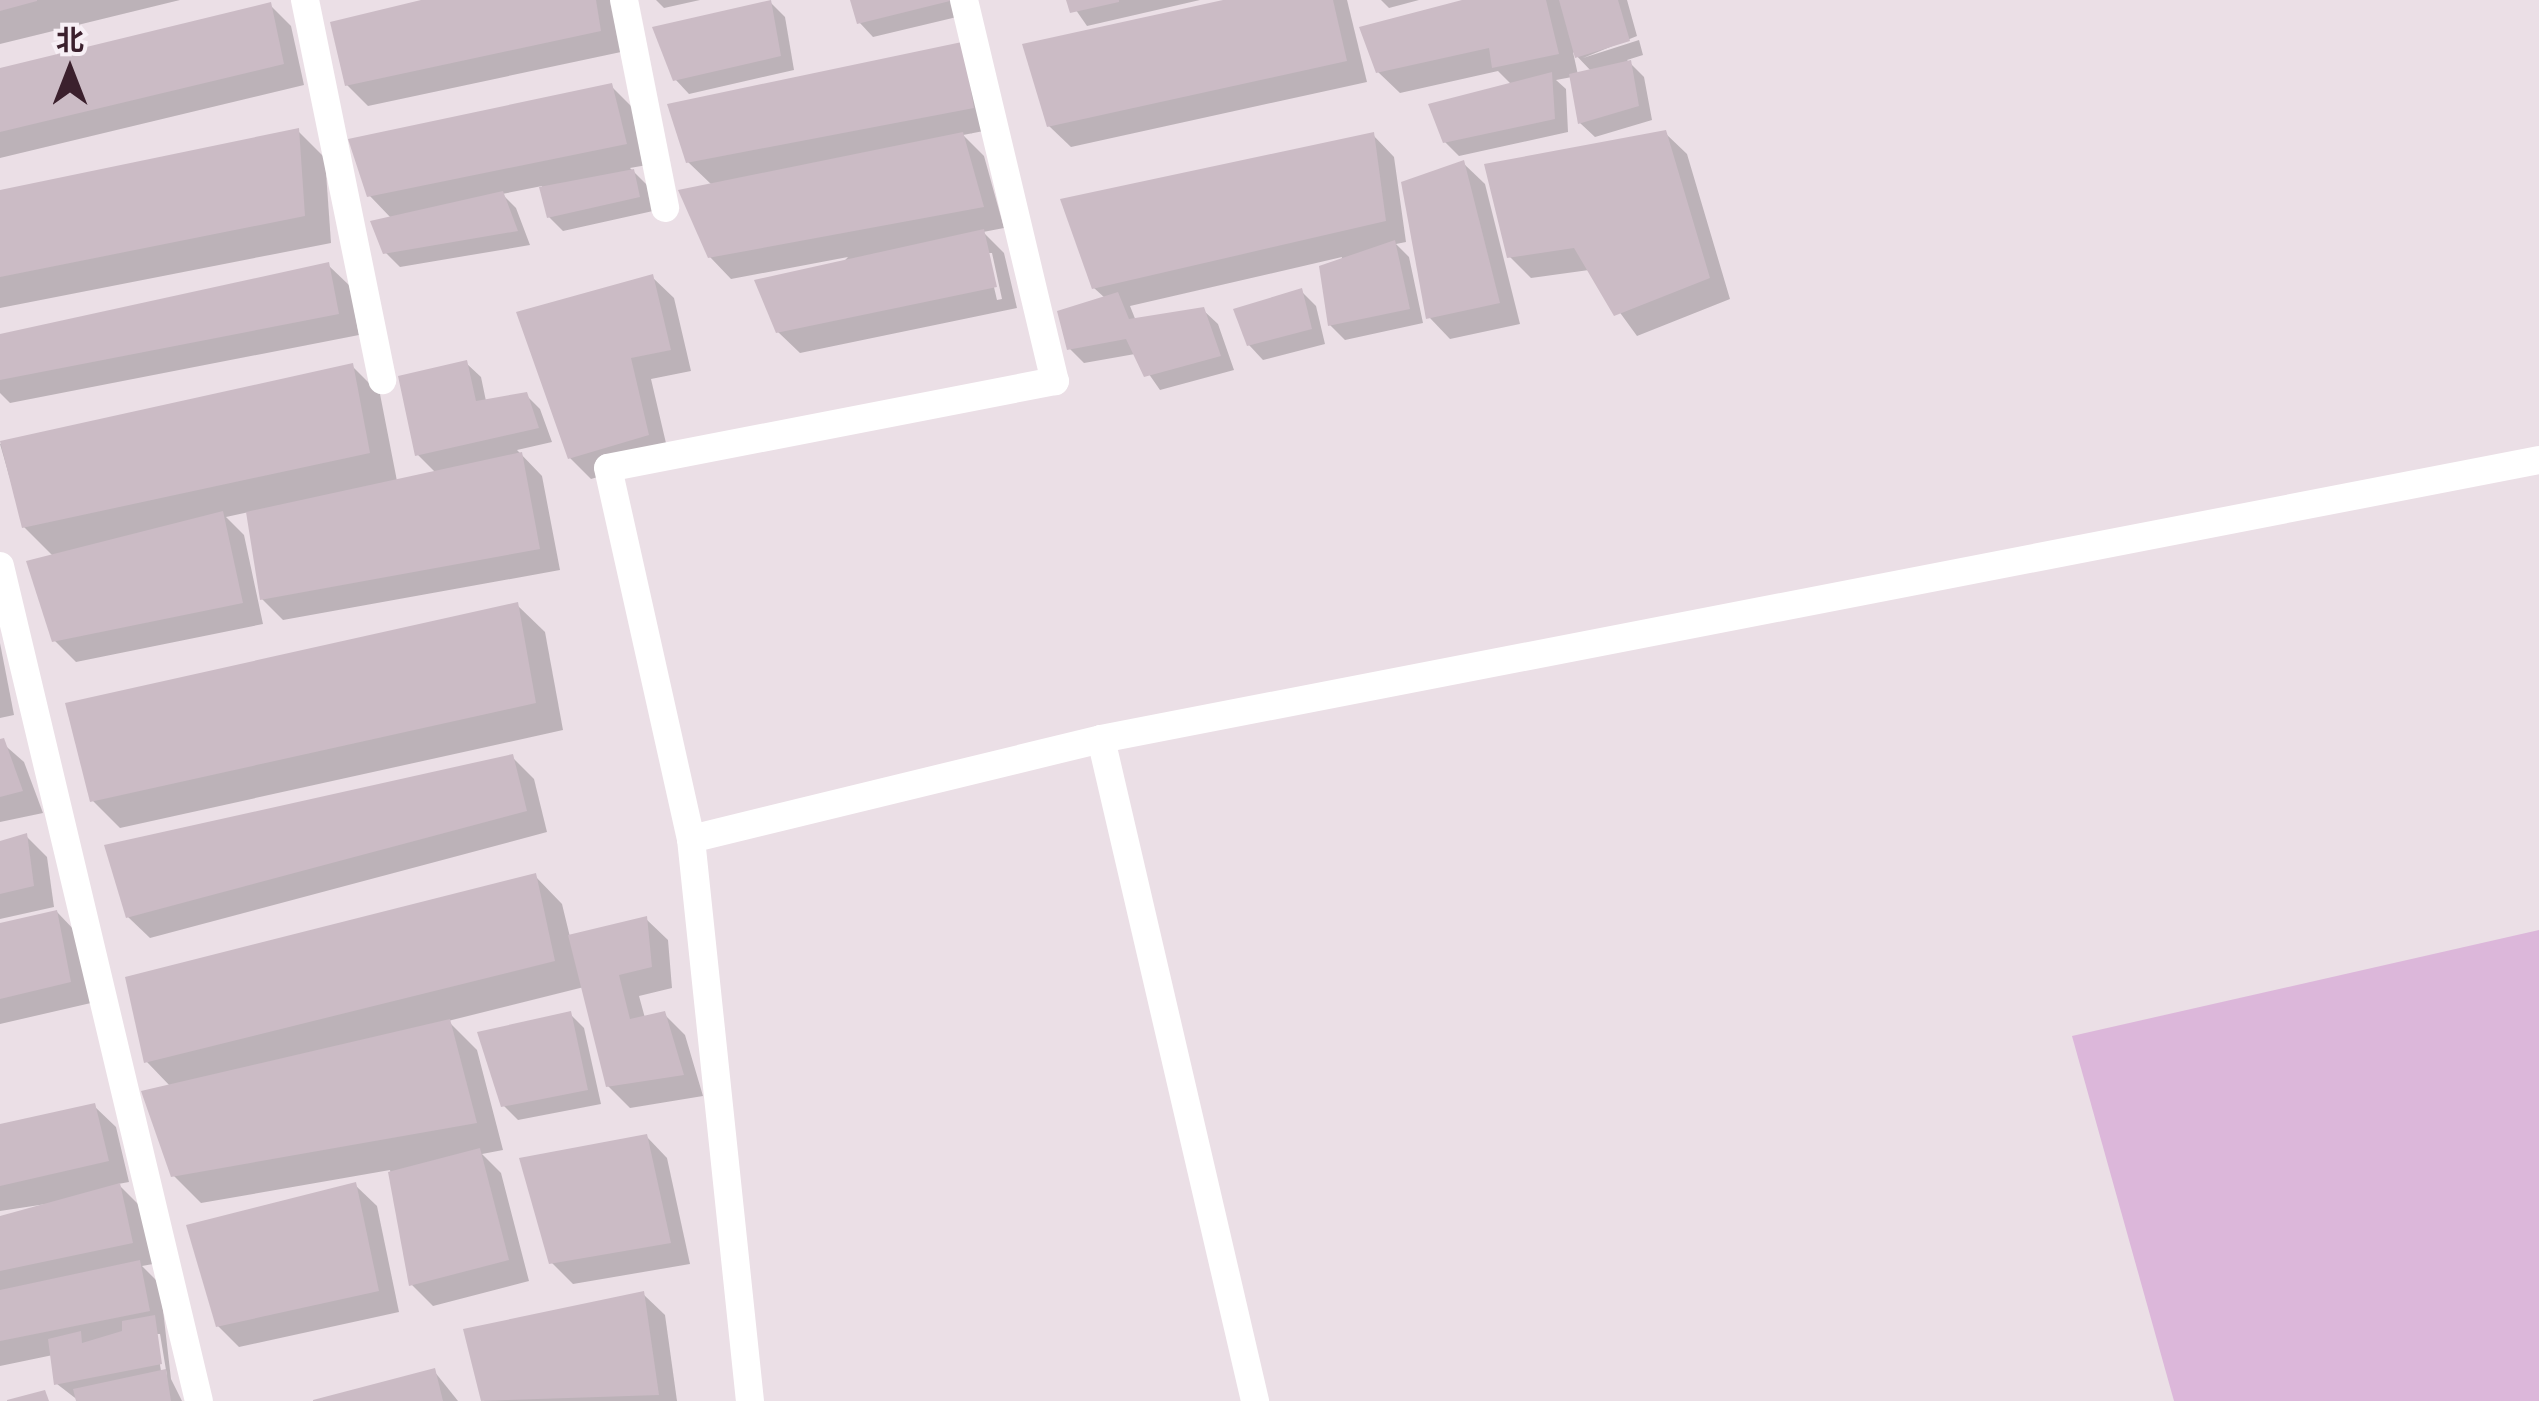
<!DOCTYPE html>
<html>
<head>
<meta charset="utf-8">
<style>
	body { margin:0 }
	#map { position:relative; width:2539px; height:1401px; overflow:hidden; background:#ebdfe6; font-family:Cabin,"Noto Sans SC",sans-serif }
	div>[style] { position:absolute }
	.green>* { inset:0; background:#dcb7da }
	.shadow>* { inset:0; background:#0003 }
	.building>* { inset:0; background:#cbbbc5 }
	.minor>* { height:28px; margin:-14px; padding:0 14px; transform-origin:14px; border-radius:14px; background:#fff }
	span { translate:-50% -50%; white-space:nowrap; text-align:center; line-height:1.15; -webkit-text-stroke:10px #f7eff5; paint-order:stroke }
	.north { position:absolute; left:20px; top:20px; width:100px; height:100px; -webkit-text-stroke:8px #f7eff5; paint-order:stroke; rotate:0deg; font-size:28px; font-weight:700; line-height:40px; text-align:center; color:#3b202d }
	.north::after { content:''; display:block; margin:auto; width:35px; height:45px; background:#3b202d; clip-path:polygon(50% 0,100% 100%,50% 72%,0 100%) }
</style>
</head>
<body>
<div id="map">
	<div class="green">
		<div style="clip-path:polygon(2539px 930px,2539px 1401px,2174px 1401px,2072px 1036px)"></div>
	</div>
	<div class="shadow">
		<div style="clip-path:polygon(0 0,180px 0,0 44px)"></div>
		<div style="clip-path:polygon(432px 0,613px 0,621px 52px,368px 106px,347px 85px)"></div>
		<div style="clip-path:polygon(656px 0,700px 0,664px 8px)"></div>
		<div style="clip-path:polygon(852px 0,956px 0,961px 16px,873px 37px,859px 22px)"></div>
		<div style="clip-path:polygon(1069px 0,1200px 0,1087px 26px)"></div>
		<div style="clip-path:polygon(1235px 0,1347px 0,1367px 82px,1071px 147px,1049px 126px)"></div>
		<div style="clip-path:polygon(1381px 0,1419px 0,1389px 8px)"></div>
		<div style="clip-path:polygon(evenodd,1472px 0,1627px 0,1637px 36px,1583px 58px,1639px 40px,1643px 55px,1627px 60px,1644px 77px,1652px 120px,1595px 137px,1580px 123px,1572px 77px,1556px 80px,1566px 89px,1568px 132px,1459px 156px,1445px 142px,1512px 85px,1498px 71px,1400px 93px,1378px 72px,1472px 0,1573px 52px,1592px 72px,1578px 75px,1573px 52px)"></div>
		<div style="clip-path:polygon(770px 2px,785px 17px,794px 70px,689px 94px,675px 79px)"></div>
		<div style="clip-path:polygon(270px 5px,291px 26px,304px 85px,0 158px,0 70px)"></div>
		<div style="clip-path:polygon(evenodd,961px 45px,994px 129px,963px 135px,984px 156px,1004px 228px,983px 232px,1004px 253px,1017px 308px,800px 353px,778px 332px,848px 257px,731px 279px,710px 257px,712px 185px,688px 162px,961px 45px,986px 253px,992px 253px,1002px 299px,997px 300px,986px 253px)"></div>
		<div style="clip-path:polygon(611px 86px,632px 107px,647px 165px,630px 168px,648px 186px,653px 211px,563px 231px,549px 217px,542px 186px,502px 194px,516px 208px,530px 245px,400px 267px,385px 252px,392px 219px,369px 195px)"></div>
		<div style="clip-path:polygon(298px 131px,325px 158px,331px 243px,0 308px,0 192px)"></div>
		<div style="clip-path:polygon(1665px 133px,1687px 154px,1730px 299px,1637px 336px,1589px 270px,1531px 278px,1509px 256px)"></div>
		<div style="clip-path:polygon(1373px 135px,1394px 157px,1406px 242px,1396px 244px,1409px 257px,1423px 323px,1345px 340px,1330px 325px,1342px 257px,1130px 306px,1136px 321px,1203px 310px,1218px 324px,1234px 370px,1160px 390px,1135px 354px,1084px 363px,1070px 349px,1105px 298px,1094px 288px)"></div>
		<div style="clip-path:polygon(1463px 163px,1485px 184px,1520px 324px,1450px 339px,1429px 317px)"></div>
		<div style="clip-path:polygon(328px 265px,350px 286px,359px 335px,10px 403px,0 393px,0 336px)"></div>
		<div style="clip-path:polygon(652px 277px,674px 298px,691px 371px,651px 379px,669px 456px,591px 479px,570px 458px)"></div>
		<div style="clip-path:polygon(1301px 291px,1316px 306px,1325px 344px,1263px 360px,1249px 345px)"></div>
		<div style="clip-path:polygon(466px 363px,481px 377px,486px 401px,526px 395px,540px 409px,552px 442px,517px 450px,542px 476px,560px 570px,283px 620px,262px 599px,249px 512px,226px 517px,244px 535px,263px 624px,76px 662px,54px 640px,54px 557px,24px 527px,0 444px,352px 366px,380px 394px,397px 481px,436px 473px,418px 455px)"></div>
		<div style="clip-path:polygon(517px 605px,545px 632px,563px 730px,120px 828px,93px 801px)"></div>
		<div style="clip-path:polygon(0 643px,14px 715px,0 718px)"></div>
		<div style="clip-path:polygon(0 741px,24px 762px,43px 813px,0 822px)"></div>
		<div style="clip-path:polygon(512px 757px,534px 779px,547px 832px,150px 938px,128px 917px)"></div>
		<div style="clip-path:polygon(26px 836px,47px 857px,54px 907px,0 919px,0 843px)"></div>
		<div style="clip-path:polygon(535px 876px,562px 904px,570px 937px,646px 919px,668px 940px,672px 988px,639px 996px,645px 1018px,664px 1014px,685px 1035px,703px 1096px,630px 1108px,608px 1086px,584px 987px,448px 1021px,477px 1050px,503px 1150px,482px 1154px,501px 1173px,529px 1281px,433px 1306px,412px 1285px,390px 1170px,201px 1203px,174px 1176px,171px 1087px,147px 1062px)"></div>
		<div style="clip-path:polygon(57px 912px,78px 934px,91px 1003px,0 1024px,0 926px)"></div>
		<div style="clip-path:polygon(570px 1014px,584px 1028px,601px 1104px,518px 1120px,503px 1105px)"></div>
		<div style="clip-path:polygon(evenodd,94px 1106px,116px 1127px,129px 1182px,118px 1184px,141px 1207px,153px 1264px,142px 1266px,160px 1284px,171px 1379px,182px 1401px,79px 1401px,57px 1384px,53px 1355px,0 1366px,0 1219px,66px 1201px,0 1211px,0 1127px,94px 1106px,155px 1334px,160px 1334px,167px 1376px,162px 1377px,155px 1334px)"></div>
		<div style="clip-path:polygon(646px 1136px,667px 1158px,690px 1264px,573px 1284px,552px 1263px)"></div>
		<div style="clip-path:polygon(355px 1185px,377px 1206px,399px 1312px,239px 1347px,218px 1326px)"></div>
		<div style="clip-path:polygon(643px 1294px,665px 1315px,677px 1401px,484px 1401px,466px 1331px)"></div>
		<div style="clip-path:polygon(434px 1371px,458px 1401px,318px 1401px)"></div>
	</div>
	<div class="building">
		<div style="clip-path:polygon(0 0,37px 0,37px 1px,0 11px)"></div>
		<div style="clip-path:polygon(421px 0,596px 0,601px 31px,345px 86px,330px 22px)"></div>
		<div style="clip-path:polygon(771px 0,781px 56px,673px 81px,652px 27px)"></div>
		<div style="clip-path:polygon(850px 0,950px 0,950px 1px,857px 24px)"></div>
		<div style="clip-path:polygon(1066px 0,1119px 0,1119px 2px,1070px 13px)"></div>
		<div style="clip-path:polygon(1223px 0,1333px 0,1347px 61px,1047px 127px,1022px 44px)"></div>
		<div style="clip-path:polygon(1462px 0,1546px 0,1559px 54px,1492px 68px,1489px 48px,1376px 73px,1359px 27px)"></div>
		<div style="clip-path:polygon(1559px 0,1618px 0,1630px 41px,1575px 58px)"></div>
		<div style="clip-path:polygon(271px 2px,284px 64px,0 132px,0 68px)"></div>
		<div style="clip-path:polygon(962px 42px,974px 108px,686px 163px,667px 104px)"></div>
		<div style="clip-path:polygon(1631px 60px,1639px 106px,1578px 124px,1569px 74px)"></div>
		<div style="clip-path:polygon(1552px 72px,1555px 119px,1443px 143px,1428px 104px)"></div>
		<div style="clip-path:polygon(612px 83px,627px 144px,367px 197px,348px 139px)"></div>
		<div style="clip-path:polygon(299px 128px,305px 216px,0 277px,0 190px)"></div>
		<div style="clip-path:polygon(1666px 130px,1710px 278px,1614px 316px,1574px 248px,1507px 258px,1484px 164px)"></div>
		<div style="clip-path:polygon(963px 132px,984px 207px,708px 258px,678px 190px)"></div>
		<div style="clip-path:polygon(1374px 132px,1386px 221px,1092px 289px,1060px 199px)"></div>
		<div style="clip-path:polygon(1464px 160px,1500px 303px,1426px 319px,1401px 182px)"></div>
		<div style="clip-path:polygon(634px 169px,640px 197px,547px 218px,539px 187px)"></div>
		<div style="clip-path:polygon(503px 191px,518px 231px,383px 254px,370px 221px)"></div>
		<div style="clip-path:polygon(984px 229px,997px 287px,776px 333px,754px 280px)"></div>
		<div style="clip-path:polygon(1395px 240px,1410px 309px,1328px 326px,1319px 266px)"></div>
		<div style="clip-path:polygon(329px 262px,339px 314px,0 380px,0 334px)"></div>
		<div style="clip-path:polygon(653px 274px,671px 350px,631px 358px,649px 435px,568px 459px,516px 312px)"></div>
		<div style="clip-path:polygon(1302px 288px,1312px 329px,1247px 346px,1233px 309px)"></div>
		<div style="clip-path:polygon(1118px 292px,1129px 319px,1204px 307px,1221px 356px,1144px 377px,1126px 339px,1067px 350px,1057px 311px)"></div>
		<div style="clip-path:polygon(467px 360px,476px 401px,527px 392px,539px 428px,415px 456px,398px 376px)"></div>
		<div style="clip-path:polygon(353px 363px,370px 453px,22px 528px,0 441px)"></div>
		<div style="clip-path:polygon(522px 452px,540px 549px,260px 600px,246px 512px)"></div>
		<div style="clip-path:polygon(223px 511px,243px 603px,52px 642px,26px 561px)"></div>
		<div style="clip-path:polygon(518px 602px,536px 703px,90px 802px,65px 703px)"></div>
		<div style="clip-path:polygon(4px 738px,23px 791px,0 797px,0 739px)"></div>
		<div style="clip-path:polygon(513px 754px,527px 811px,126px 918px,104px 845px)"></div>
		<div style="clip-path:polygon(27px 833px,34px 886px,0 894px,0 841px)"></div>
		<div style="clip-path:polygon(536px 873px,555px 961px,144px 1063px,125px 977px)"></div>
		<div style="clip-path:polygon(57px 910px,71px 982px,0 999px,0 923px)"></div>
		<div style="clip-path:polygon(647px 916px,652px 967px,619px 975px,630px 1019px,665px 1011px,684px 1075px,606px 1087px,568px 935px)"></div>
		<div style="clip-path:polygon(571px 1011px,588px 1090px,501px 1107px,477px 1032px)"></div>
		<div style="clip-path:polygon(450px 1019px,477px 1123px,171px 1177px,141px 1091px)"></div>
		<div style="clip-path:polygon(95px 1103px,109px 1161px,0 1186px,0 1124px)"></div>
		<div style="clip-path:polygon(647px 1134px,671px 1243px,549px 1264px,519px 1158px)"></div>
		<div style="clip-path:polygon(480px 1148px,509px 1260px,409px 1286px,388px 1172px)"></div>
		<div style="clip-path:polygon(356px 1182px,379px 1291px,216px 1327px,186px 1225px)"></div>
		<div style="clip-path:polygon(120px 1183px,133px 1243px,0 1271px,0 1216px)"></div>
		<div style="clip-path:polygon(140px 1260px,150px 1311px,0 1341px,0 1290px)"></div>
		<div style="clip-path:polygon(644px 1291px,659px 1395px,481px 1401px,463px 1329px)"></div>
		<div style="clip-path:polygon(155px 1315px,162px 1364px,54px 1385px,48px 1339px,81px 1331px,82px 1343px,122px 1331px,122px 1321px)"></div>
		<div style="clip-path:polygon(435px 1368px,443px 1401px,313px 1401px,313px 1400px)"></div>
		<div style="clip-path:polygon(166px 1369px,171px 1401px,76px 1401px,73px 1389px)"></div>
		<div style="clip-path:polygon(45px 1390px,49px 1401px,7px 1401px,7px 1400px)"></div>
	</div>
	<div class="minor">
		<div style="left:305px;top:0;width:388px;rotate:78.5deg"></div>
		<div style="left:624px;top:0;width:212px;rotate:78.8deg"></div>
		<div style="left:964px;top:0;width:392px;rotate:76.6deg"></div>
		<div style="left:1055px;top:381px;width:455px;rotate:169deg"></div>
		<div style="left:608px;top:468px;width:380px;rotate:77.4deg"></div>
		<div style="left:691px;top:839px;width:422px;rotate:-13.7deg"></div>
		<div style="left:1101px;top:739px;width:1465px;rotate:-10.98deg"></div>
		<div style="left:0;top:566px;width:858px;rotate:76.6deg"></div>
		<div style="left:1101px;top:739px;width:680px;rotate:76.9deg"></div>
		<div style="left:691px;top:839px;width:565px;rotate:84.01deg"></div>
	</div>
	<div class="north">北</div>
</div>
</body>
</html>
